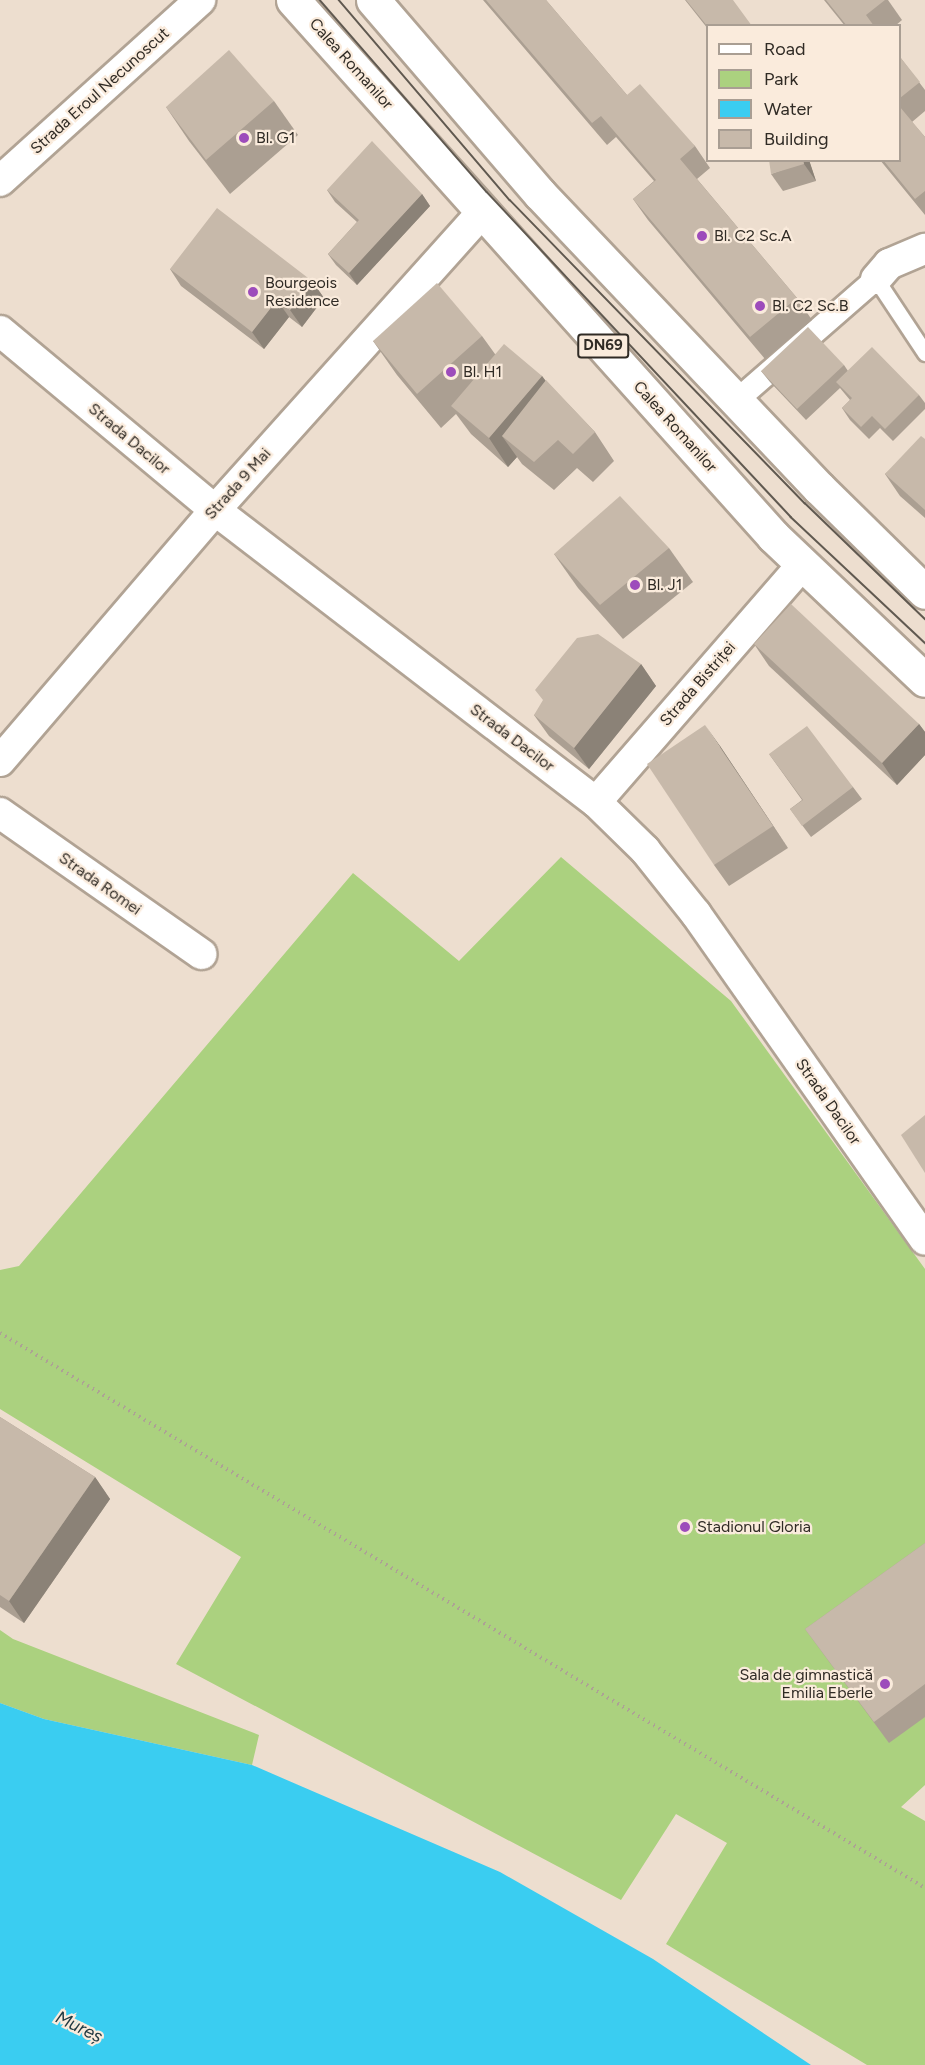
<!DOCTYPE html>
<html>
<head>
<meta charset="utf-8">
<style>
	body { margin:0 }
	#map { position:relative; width:925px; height:2065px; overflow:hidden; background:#eddecf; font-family:Figtree,sans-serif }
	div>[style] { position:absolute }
	.green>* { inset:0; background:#abd17f }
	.water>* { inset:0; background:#3acdf1 }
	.path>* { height:4px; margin-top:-2px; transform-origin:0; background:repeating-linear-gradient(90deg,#ada195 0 1.5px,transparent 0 6px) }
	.roads { filter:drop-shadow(2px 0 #b1a394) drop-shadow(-2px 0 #b1a394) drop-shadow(0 2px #b1a394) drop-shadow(0 -2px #b1a394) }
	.service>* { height:15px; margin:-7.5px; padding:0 7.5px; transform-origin:7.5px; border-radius:7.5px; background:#fff }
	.pedestrian>* { height:22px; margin:-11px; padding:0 11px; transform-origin:11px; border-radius:11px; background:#fff }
	.minor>* { height:30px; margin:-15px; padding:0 15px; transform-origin:15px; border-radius:15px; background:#fff }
	.primary>* { height:33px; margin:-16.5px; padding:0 16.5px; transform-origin:16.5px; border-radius:16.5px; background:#fff }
	.tram>* { height:1.5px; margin:-0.75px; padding:0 0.75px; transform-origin:0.75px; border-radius:0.75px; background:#605950 }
	.wall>* { inset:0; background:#ab9f92 }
	.shaded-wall>* { inset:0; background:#8b8277 }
	.building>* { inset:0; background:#c7b9aa }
	.dots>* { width:16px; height:16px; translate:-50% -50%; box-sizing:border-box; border:3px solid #faebdc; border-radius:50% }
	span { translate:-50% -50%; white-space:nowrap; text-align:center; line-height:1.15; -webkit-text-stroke:4.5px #faebdc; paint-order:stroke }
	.shield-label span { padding:2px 4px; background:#faebdc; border:2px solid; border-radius:4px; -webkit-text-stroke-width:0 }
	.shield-label { font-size:15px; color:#302b25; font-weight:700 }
	.street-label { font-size:16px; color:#302b25 }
	.poi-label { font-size:16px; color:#302b25 }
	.left { translate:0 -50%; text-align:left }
	.right { translate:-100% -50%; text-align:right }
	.water-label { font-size:18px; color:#233a42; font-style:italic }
	.legend { position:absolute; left:706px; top:24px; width:195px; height:138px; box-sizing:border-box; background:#faebdc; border:2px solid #a99e93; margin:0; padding:8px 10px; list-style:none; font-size:18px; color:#302b25 }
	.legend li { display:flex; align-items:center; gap:12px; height:30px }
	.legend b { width:30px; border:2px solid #a99e93 }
</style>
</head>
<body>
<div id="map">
	<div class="green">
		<div style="clip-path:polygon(561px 857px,731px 1001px,925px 1269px,925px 1785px,901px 1807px,925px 1821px,925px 2065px,867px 2065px,666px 1944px,727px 1843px,676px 1814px,621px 1900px,176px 1664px,241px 1557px,0 1409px,0 1270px,19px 1266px,353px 873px,459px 961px)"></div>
		<div style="clip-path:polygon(0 1630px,13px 1639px,259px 1735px,252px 1765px,44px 1719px,0 1703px)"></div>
	</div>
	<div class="water">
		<div style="clip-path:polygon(0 1703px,44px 1719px,252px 1765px,500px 1872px,653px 1959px,811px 2065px,0 2065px)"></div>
	</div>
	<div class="path">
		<div style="left:0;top:1333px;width:1079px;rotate:30.96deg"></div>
	</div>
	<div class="roads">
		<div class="service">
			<div style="left:876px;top:279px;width:89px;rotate:56.5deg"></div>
		</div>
		<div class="pedestrian">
			<div style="left:736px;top:401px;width:186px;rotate:-41.1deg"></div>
		</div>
		<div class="minor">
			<div style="left:0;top:181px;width:270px;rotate:-42.1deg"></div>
			<div style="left:876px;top:279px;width:20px;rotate:-49deg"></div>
			<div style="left:889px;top:264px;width:39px;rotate:-23deg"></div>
			<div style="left:0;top:331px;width:280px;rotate:39.8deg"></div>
			<div style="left:215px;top:510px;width:480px;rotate:37.5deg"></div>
			<div style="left:596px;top:802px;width:69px;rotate:44.4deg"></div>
			<div style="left:645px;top:850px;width:82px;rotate:51.4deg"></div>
			<div style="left:696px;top:914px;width:398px;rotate:54.9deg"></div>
			<div style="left:0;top:761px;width:330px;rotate:-49.4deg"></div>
			<div style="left:215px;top:510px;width:400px;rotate:-48.1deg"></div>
			<div style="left:596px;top:802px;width:313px;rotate:-49deg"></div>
			<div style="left:0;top:813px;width:246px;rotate:35deg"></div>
		</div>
		<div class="primary">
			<div style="left:293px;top:0;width:720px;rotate:48.15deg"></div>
			<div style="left:773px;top:536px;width:209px;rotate:43.5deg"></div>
			<div style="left:373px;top:0;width:256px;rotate:49.3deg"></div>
			<div style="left:540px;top:194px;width:405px;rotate:46.5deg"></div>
			<div style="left:819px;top:488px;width:148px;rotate:44.5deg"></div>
		</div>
	</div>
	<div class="tram">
		<div style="left:320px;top:0;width:254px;rotate:49deg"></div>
		<div style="left:487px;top:192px;width:445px;rotate:46.9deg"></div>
		<div style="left:791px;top:517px;width:184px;rotate:43.2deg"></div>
		<div style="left:339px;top:0;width:263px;rotate:49.5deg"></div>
		<div style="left:510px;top:200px;width:423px;rotate:45.8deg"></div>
		<div style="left:805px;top:503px;width:167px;rotate:44deg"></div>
	</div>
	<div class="wall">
		<div style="clip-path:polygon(483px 0,546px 0,627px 95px,695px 146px,710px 168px,697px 179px,797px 298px,812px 320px,765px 359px,648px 220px,633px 199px,654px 181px,616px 137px,607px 145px)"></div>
		<div style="clip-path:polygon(685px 0,733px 0,708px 26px,708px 29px)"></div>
		<div style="clip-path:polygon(824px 0,888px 0,902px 20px,895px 26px,845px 26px)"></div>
		<div style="clip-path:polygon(900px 57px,925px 90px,925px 111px,912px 122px,925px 137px,925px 215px,880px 160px,900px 160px)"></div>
		<div style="clip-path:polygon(274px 101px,298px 135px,230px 194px,189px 141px,166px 107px)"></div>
		<div style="clip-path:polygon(809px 160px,816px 181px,783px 191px,771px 174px)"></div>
		<div style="clip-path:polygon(327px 190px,422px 194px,430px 206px,357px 285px,336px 265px,328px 254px,357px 222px,335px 202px)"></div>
		<div style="clip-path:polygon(170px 269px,312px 281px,324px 298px,302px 327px,289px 317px,264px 349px,181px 286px)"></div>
		<div style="clip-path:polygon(482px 336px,495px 354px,542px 376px,546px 381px,595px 432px,614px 461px,593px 482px,577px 468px,554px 490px,522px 464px,517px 457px,508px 467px,471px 434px,456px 414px,441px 428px,397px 375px,373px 341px)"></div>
		<div style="clip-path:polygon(844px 365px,848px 371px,919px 395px,925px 403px,925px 409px,893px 441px,880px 428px,869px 439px,850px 420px,842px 408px,850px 400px,840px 388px,806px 420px,770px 382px,761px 371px)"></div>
		<div style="clip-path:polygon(925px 439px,925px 518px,900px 496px,885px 474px)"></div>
		<div style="clip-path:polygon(669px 548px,693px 582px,623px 639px,578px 588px,554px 554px)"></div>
		<div style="clip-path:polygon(754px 644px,919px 724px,925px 732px,925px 755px,897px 785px,769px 666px)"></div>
		<div style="clip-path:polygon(641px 664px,656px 686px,589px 769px,549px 736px,534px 715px)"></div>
		<div style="clip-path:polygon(720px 746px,788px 848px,729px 886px,714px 865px)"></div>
		<div style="clip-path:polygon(769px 754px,853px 787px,862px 799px,811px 837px,790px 809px,802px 800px)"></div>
		<div style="clip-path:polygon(0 1417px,95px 1477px,110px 1499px,24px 1623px,0 1607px)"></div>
		<div style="clip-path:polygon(925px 1543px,925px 1717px,889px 1743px,805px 1629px)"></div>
	</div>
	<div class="shaded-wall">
		<div style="clip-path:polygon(803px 160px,809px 160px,816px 181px,804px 164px)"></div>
		<div style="clip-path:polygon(422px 194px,430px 206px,357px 285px,349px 273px)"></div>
		<div style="clip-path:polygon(312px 281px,324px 298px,302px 327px,290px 310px)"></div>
		<div style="clip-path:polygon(277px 300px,289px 317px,264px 349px,252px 332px)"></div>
		<div style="clip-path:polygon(542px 376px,562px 404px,502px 436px,517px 457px,508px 467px,489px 438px)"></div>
		<div style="clip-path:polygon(641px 664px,656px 686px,589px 769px,574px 748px)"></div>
		<div style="clip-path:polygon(919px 724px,925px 732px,925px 755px,897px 785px,882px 763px)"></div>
		<div style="clip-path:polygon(705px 725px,720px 746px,788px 848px,773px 826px)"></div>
		<div style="clip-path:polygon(95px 1477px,110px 1499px,24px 1623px,9px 1601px)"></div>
	</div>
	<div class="building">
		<div style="clip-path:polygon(486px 0,546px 0,627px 95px,640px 84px,695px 146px,680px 159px,797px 298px,750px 337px,633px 199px,656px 180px,601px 116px,592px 123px)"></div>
		<div style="clip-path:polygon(686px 0,733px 0,752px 26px,708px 26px,708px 27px)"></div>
		<div style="clip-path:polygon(826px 0,885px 0,866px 15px,874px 26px,847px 26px)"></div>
		<div style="clip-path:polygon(229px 50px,274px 101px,206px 160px,166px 107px)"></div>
		<div style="clip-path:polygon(900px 57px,920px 82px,900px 98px)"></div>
		<div style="clip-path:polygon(900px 107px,925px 137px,925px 191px,915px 199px,883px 160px,900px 160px)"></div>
		<div style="clip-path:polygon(372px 141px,422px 194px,349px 273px,328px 254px,359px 220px,327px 190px)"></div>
		<div style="clip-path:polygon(769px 160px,803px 160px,804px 164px,771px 174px)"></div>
		<div style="clip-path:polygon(217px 208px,312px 281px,290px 310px,277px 300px,252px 332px,170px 269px)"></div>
		<div style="clip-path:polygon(437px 283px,482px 336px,417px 394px,373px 341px)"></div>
		<div style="clip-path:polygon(808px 327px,844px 365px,797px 409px,761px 371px)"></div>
		<div style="clip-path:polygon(504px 344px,542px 376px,489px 438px,451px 406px)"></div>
		<div style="clip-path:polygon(872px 347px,919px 395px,885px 429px,872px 416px,861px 427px,842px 408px,852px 398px,836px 382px)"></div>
		<div style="clip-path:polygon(546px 380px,595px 432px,573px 454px,558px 440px,534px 462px,502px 436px)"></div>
		<div style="clip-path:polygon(921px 436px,925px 439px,925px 510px,885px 474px)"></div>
		<div style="clip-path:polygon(620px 496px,669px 548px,600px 605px,554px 554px)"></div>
		<div style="clip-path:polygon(791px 604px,919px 724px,882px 763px,754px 644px)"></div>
		<div style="clip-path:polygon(598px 634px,641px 664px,574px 748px,534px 715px,543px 700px,535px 690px,577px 638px)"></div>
		<div style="clip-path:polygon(705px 725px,773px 826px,714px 865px,647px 764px)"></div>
		<div style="clip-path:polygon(807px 726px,853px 787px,802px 826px,790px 809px,803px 800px,769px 754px)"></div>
		<div style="clip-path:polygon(925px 1115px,925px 1173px,901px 1135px)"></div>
		<div style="clip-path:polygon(0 1417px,95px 1477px,9px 1601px,0 1595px)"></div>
		<div style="clip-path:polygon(925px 1543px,925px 1684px,874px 1722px,805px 1629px)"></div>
	</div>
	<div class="dots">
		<div style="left:244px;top:138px;background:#9d4cbb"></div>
		<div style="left:702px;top:236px;background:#9d4cbb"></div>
		<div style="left:253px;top:292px;background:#9d4cbb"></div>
		<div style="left:760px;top:306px;background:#9d4cbb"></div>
		<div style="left:451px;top:372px;background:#9d4cbb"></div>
		<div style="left:635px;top:585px;background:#9d4cbb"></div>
		<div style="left:685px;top:1527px;background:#9d4cbb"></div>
		<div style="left:885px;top:1684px;background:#9d4cbb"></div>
	</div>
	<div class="shield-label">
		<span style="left:603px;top:346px">DN69</span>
	</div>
	<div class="street-label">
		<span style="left:351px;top:64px;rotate:48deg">Calea Romanilor</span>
		<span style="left:100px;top:91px;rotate:-42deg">Strada Eroul Necunoscut</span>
		<span style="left:675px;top:427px;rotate:48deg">Calea Romanilor</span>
		<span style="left:129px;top:439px;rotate:40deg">Strada Dacilor</span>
		<span style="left:238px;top:484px;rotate:-48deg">Strada 9 Mai</span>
		<span style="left:698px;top:684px;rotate:-49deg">Strada Bistriței</span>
		<span style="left:512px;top:738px;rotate:37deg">Strada Dacilor</span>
		<span style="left:100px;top:884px;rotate:35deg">Strada Romei</span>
		<span style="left:828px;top:1102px;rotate:55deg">Strada Dacilor</span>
	</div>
	<div class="poi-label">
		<span class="left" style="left:256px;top:138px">Bl. G1</span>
		<span class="left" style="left:714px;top:236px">Bl. C2 Sc.A</span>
		<span class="left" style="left:265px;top:292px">Bourgeois<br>Residence</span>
		<span class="left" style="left:772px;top:306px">Bl. C2 Sc.B</span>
		<span class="left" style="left:463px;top:372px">Bl. H1</span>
		<span class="left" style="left:647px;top:585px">Bl. J1</span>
		<span class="left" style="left:697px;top:1527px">Stadionul Gloria</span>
		<span class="right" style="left:873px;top:1684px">Sala de gimnastică<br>Emilia Eberle</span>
	</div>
	<div class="water-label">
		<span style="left:79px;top:2027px;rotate:26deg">Mureș</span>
	</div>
	<ul class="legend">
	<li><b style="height:8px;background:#fff"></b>Road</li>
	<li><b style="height:16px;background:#abd17f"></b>Park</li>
	<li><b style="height:16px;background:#3acdf1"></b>Water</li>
	<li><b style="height:16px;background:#c7b9aa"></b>Building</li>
	</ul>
</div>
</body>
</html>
